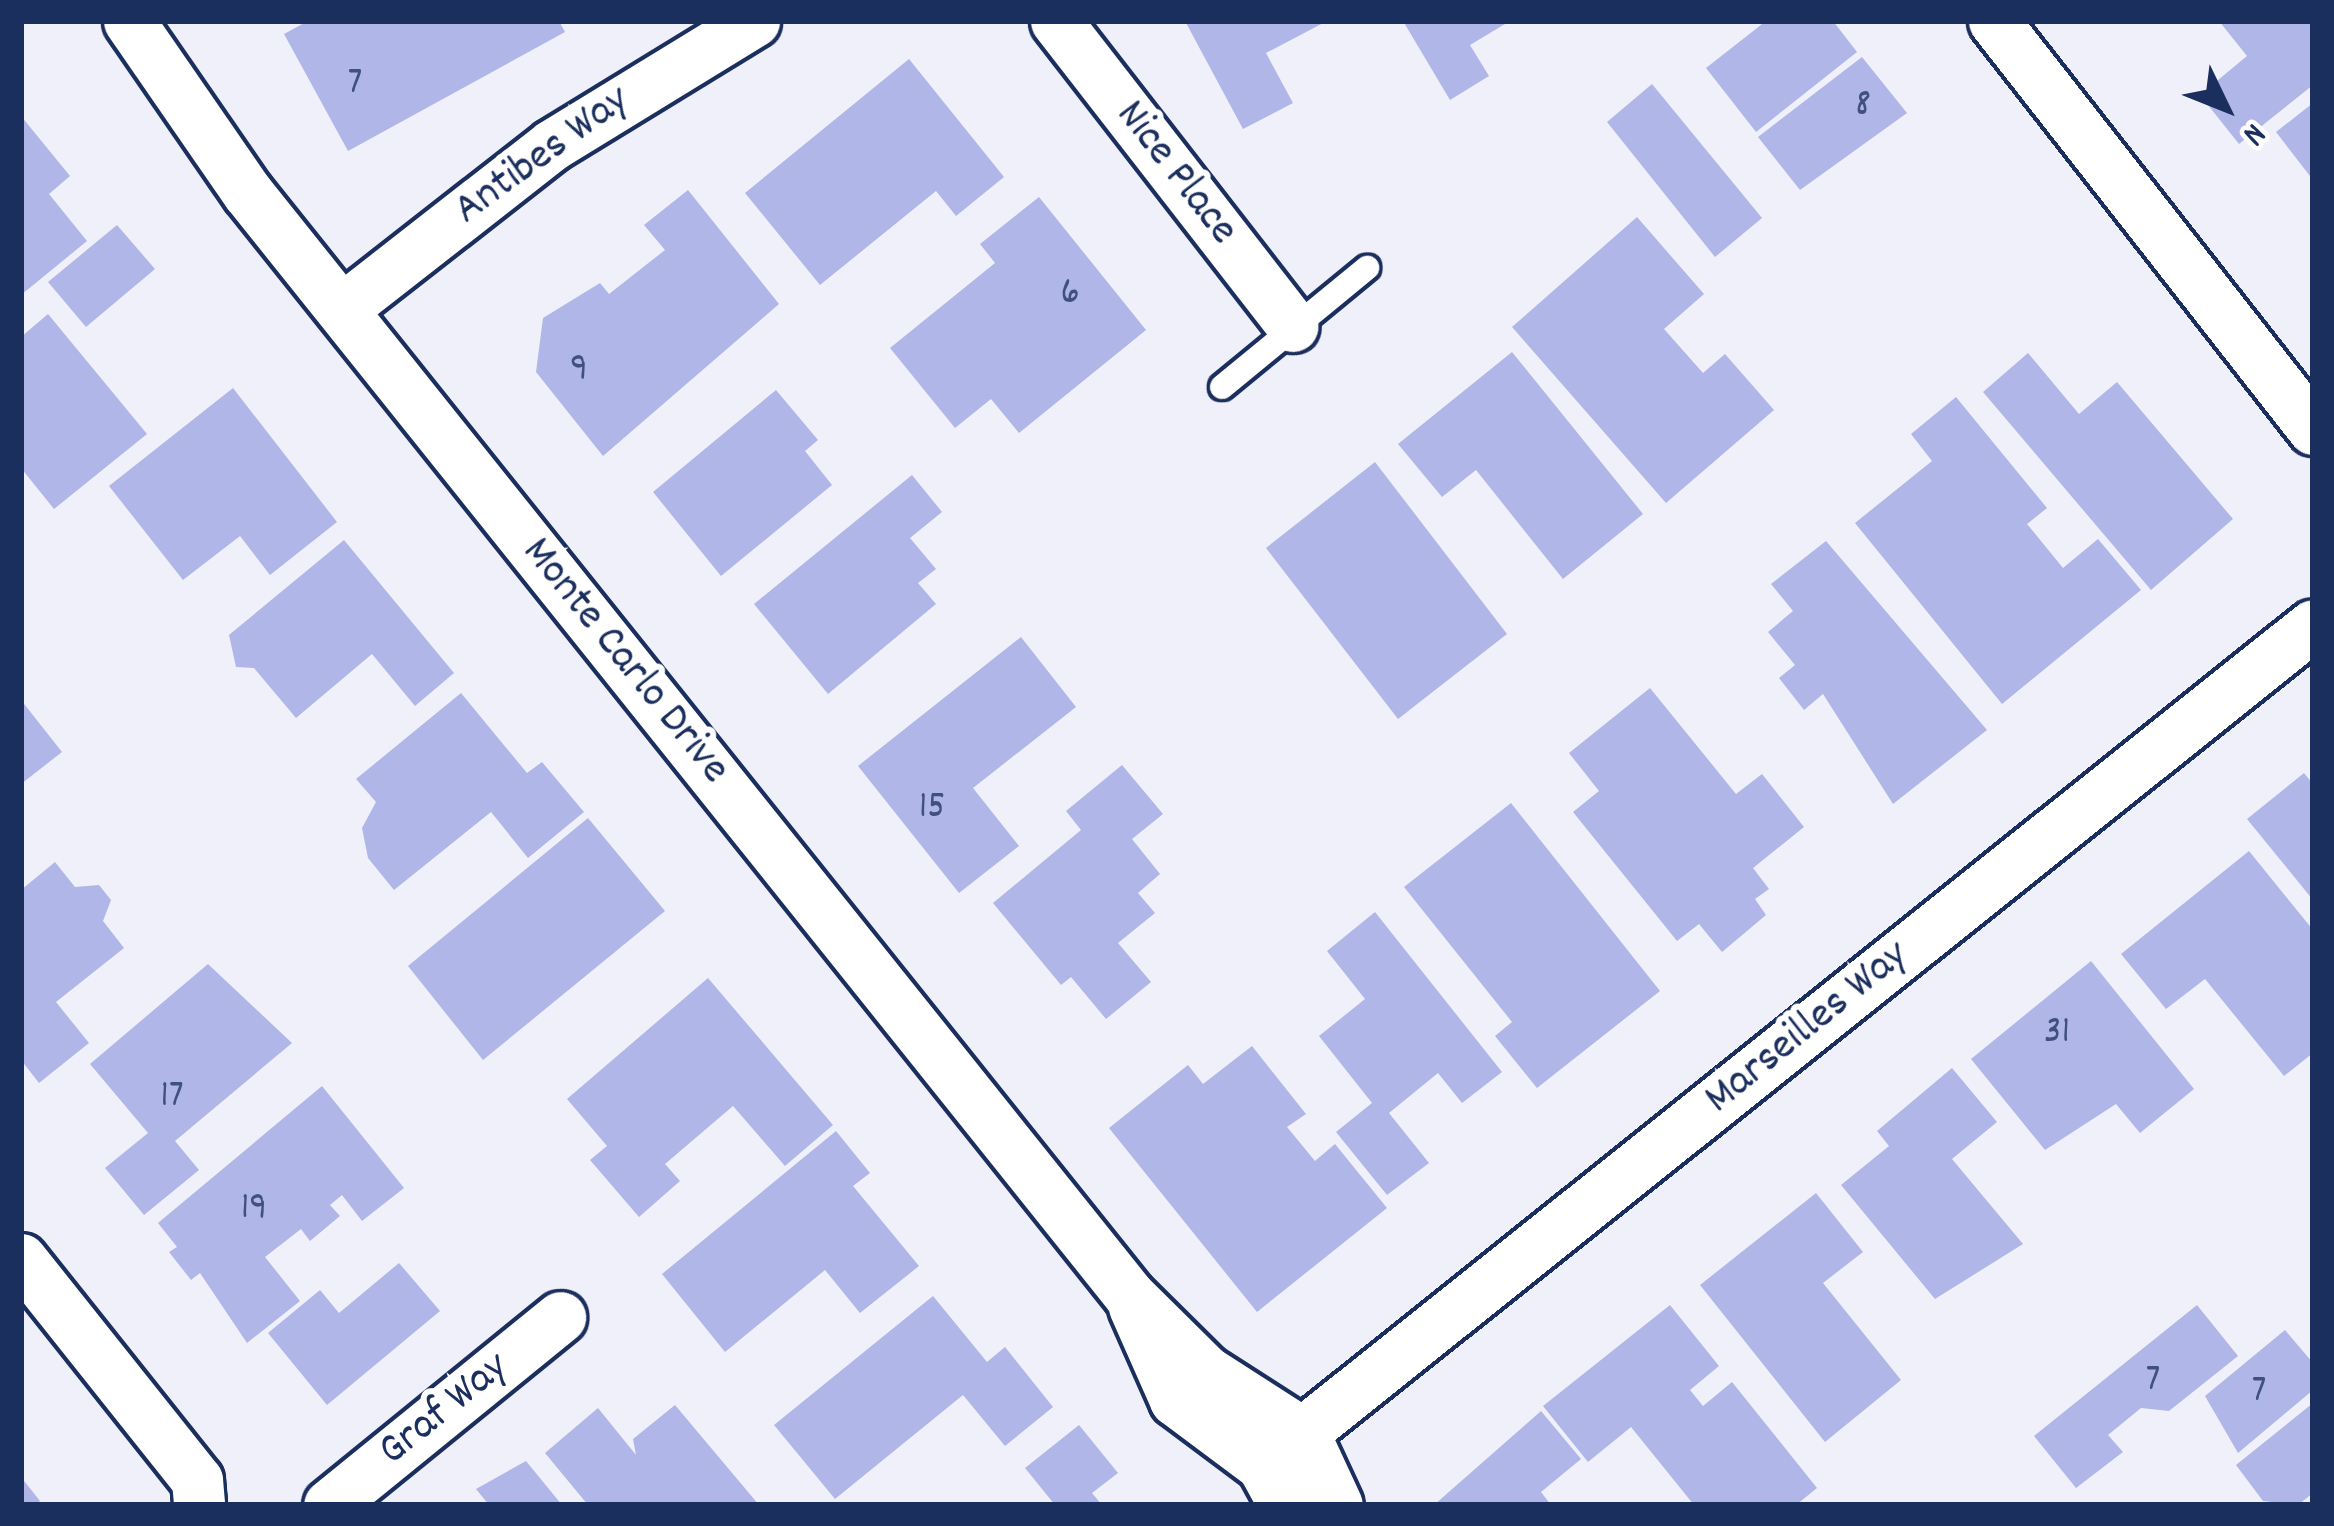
<!DOCTYPE html>
<html>
<head>
<meta charset="utf-8">
<style>
	body { margin:0 }
	#map { position:relative; width:2334px; height:1526px; overflow:hidden; background:#eff0fa; font-family:Dekko,sans-serif }
	div>[style] { position:absolute }
	.building>* { inset:0; background:#b0b6e7 }
	.roads { filter:drop-shadow(3px 0 #1b2f5e) drop-shadow(-3px 0 #1b2f5e) drop-shadow(0 3px #1b2f5e) drop-shadow(0 -3px #1b2f5e) }
	.service>* { height:24px; margin:-12px; padding:0 12px; transform-origin:12px; border-radius:12px; background:#fff }
	.minor>* { height:51px; margin:-25.5px; padding:0 25.5px; transform-origin:25.5px; border-radius:25.5px; background:#fff }
	span { translate:-50% -50%; white-space:nowrap; text-align:center; line-height:1.15; -webkit-text-stroke:12px #fff; paint-order:stroke }
	.number-label { font-size:39px; color:#405180 }
	.number-label span { -webkit-text-stroke-width:0 }
	.street-label { font-size:45px; color:#1b2f5e }
	.frame { position:absolute; inset:0; border:24px solid #1b2f5e; pointer-events:none }
	.north { position:absolute; left:2166px; top:48px; width:120px; height:120px; -webkit-text-stroke:9px #fff; paint-order:stroke; rotate:133deg; font-size:33px; font-weight:700; line-height:48px; text-align:center; color:#1b2f5e }
	.north::after { content:''; display:block; margin:auto; width:42px; height:54px; background:#1b2f5e; clip-path:polygon(50% 0,100% 100%,50% 72%,0 100%) }
</style>
</head>
<body>
<div id="map">
	<div class="building">
		<div style="clip-path:polygon(308px 21px,559px 21px,565px 32px,348px 151px,284px 34px)"></div>
		<div style="clip-path:polygon(1185px 21px,1327px 21px,1266px 53px,1293px 103px,1243px 129px)"></div>
		<div style="clip-path:polygon(1403px 21px,1510px 21px,1470px 45px,1489px 76px,1450px 100px)"></div>
		<div style="clip-path:polygon(1766px 21px,1833px 21px,1857px 52px,1756px 132px,1706px 68px)"></div>
		<div style="clip-path:polygon(2219px 21px,2313px 21px,2313px 85px,2239px 144px,2200px 95px,2247px 56px)"></div>
		<div style="clip-path:polygon(1862px 57px,1907px 113px,1800px 190px,1758px 137px)"></div>
		<div style="clip-path:polygon(909px 59px,1004px 177px,956px 216px,936px 191px,820px 285px,745px 193px)"></div>
		<div style="clip-path:polygon(1652px 84px,1762px 218px,1715px 257px,1607px 122px)"></div>
		<div style="clip-path:polygon(2313px 103px,2313px 180px,2276px 132px)"></div>
		<div style="clip-path:polygon(21px 116px,70px 176px,49px 194px,87px 241px,21px 295px)"></div>
		<div style="clip-path:polygon(688px 190px,779px 304px,603px 456px,536px 372px,543px 318px,600px 283px,609px 294px,665px 250px,644px 225px)"></div>
		<div style="clip-path:polygon(1039px 197px,1146px 330px,1019px 433px,991px 399px,955px 428px,890px 348px,995px 263px,980px 244px)"></div>
		<div style="clip-path:polygon(1637px 217px,1704px 294px,1664px 329px,1703px 373px,1725px 354px,1774px 410px,1666px 503px,1512px 327px)"></div>
		<div style="clip-path:polygon(117px 225px,155px 269px,86px 327px,48px 282px)"></div>
		<div style="clip-path:polygon(48px 314px,147px 434px,54px 509px,21px 468px,21px 337px)"></div>
		<div style="clip-path:polygon(1512px 352px,1643px 514px,1563px 579px,1476px 470px,1442px 497px,1398px 444px)"></div>
		<div style="clip-path:polygon(2028px 353px,2079px 414px,2117px 382px,2233px 519px,2151px 590px,1983px 392px)"></div>
		<div style="clip-path:polygon(233px 388px,337px 522px,270px 575px,240px 536px,183px 580px,109px 486px)"></div>
		<div style="clip-path:polygon(776px 390px,818px 440px,805px 451px,832px 485px,721px 576px,653px 492px)"></div>
		<div style="clip-path:polygon(1956px 397px,2047px 508px,2027px 524px,2063px 568px,2098px 539px,2141px 590px,2002px 704px,1855px 523px,1932px 461px,1911px 434px)"></div>
		<div style="clip-path:polygon(1375px 462px,1507px 634px,1398px 719px,1266px 548px)"></div>
		<div style="clip-path:polygon(912px 475px,942px 512px,910px 538px,936px 569px,918px 583px,936px 604px,828px 694px,754px 604px)"></div>
		<div style="clip-path:polygon(344px 540px,454px 673px,415px 706px,372px 654px,296px 718px,254px 668px,236px 667px,229px 635px)"></div>
		<div style="clip-path:polygon(1826px 541px,1987px 730px,1893px 804px,1823px 694px,1804px 710px,1779px 678px,1795px 665px,1768px 632px,1793px 611px,1771px 584px)"></div>
		<div style="clip-path:polygon(1021px 637px,1076px 707px,973px 788px,1019px 846px,959px 893px,858px 766px)"></div>
		<div style="clip-path:polygon(1650px 688px,1736px 794px,1762px 774px,1804px 827px,1753px 868px,1769px 889px,1755px 899px,1766px 915px,1722px 952px,1699px 924px,1677px 941px,1573px 812px,1599px 791px,1569px 753px)"></div>
		<div style="clip-path:polygon(461px 693px,527px 773px,542px 762px,584px 812px,528px 858px,491px 812px,394px 890px,368px 858px,362px 828px,376px 802px,356px 779px)"></div>
		<div style="clip-path:polygon(21px 700px,62px 752px,21px 784px)"></div>
		<div style="clip-path:polygon(1122px 765px,1163px 814px,1132px 839px,1160px 874px,1138px 893px,1155px 913px,1118px 943px,1151px 982px,1106px 1019px,1071px 977px,1061px 985px,993px 903px,1081px 830px,1066px 811px)"></div>
		<div style="clip-path:polygon(2304px 773px,2313px 784px,2313px 900px,2247px 819px)"></div>
		<div style="clip-path:polygon(1511px 803px,1660px 991px,1537px 1088px,1495px 1036px,1512px 1022px,1404px 887px)"></div>
		<div style="clip-path:polygon(588px 818px,665px 911px,483px 1060px,408px 966px)"></div>
		<div style="clip-path:polygon(2249px 851px,2313px 930px,2313px 1053px,2284px 1076px,2205px 979px,2166px 1009px,2121px 954px)"></div>
		<div style="clip-path:polygon(55px 862px,75px 887px,99px 885px,111px 900px,103px 921px,124px 948px,56px 1002px,89px 1043px,39px 1083px,21px 1060px,21px 890px)"></div>
		<div style="clip-path:polygon(1375px 912px,1502px 1072px,1462px 1103px,1438px 1073px,1389px 1113px,1429px 1163px,1387px 1195px,1336px 1132px,1372px 1103px,1319px 1036px,1365px 999px,1327px 951px)"></div>
		<div style="clip-path:polygon(2091px 961px,2194px 1089px,2140px 1133px,2116px 1104px,2045px 1150px,1971px 1059px)"></div>
		<div style="clip-path:polygon(208px 964px,292px 1043px,175px 1141px,199px 1170px,144px 1215px,105px 1168px,148px 1133px,90px 1064px)"></div>
		<div style="clip-path:polygon(708px 978px,833px 1125px,785px 1166px,733px 1106px,665px 1164px,680px 1181px,639px 1217px,590px 1160px,607px 1146px,567px 1099px)"></div>
		<div style="clip-path:polygon(1252px 1046px,1306px 1114px,1287px 1127px,1315px 1161px,1335px 1144px,1387px 1208px,1257px 1312px,1109px 1128px,1188px 1065px,1203px 1084px)"></div>
		<div style="clip-path:polygon(1952px 1068px,1997px 1122px,1952px 1159px,2023px 1244px,1935px 1299px,1841px 1185px,1889px 1146px,1877px 1131px)"></div>
		<div style="clip-path:polygon(322px 1086px,404px 1188px,362px 1221px,342px 1195px,330px 1205px,340px 1216px,310px 1241px,301px 1229px,265px 1257px,300px 1301px,247px 1343px,200px 1273px,191px 1280px,169px 1252px,177px 1247px,158px 1223px)"></div>
		<div style="clip-path:polygon(836px 1131px,870px 1173px,853px 1186px,919px 1266px,860px 1313px,825px 1270px,725px 1352px,662px 1274px)"></div>
		<div style="clip-path:polygon(1816px 1193px,1863px 1252px,1823px 1283px,1901px 1380px,1825px 1442px,1700px 1285px)"></div>
		<div style="clip-path:polygon(399px 1263px,440px 1311px,327px 1405px,268px 1333px,320px 1290px,339px 1313px)"></div>
		<div style="clip-path:polygon(933px 1296px,987px 1362px,1005px 1347px,1053px 1407px,1005px 1446px,963px 1395px,835px 1499px,774px 1425px)"></div>
		<div style="clip-path:polygon(1670px 1305px,1719px 1366px,1690px 1390px,1703px 1406px,1732px 1382px,1817px 1488px,1796px 1505px,1694px 1505px,1631px 1427px,1588px 1462px,1543px 1406px)"></div>
		<div style="clip-path:polygon(2197px 1305px,2238px 1356px,2169px 1411px,2141px 1408px,2108px 1435px,2123px 1452px,2076px 1488px,2034px 1436px)"></div>
		<div style="clip-path:polygon(2285px 1330px,2313px 1363px,2313px 1390px,2238px 1453px,2205px 1396px)"></div>
		<div style="clip-path:polygon(2313px 1403px,2313px 1493px,2298px 1505px,2263px 1501px,2236px 1465px)"></div>
		<div style="clip-path:polygon(675px 1405px,759px 1505px,588px 1505px,545px 1453px,598px 1408px,636px 1455px,633px 1439px)"></div>
		<div style="clip-path:polygon(1541px 1411px,1581px 1459px,1541px 1492px,1551px 1505px,1434px 1505px)"></div>
		<div style="clip-path:polygon(1079px 1425px,1118px 1473px,1092px 1493px,1102px 1505px,1055px 1505px,1025px 1468px)"></div>
		<div style="clip-path:polygon(526px 1461px,562px 1505px,489px 1505px,476px 1489px)"></div>
		<div style="clip-path:polygon(21px 1477px,40px 1501px,36px 1505px,21px 1505px)"></div>
	</div>
	<div class="roads">
		<div class="service">
			<div style="left:1222px;top:387px;width:188px;rotate:-39.4deg"></div>
		</div>
		<div class="minor">
			<div style="left:129px;top:21px;width:208px;rotate:55.4deg"></div>
			<div style="left:247px;top:192px;width:1412px;rotate:51.35deg"></div>
			<div style="left:1129px;top:1295px;width:108px;rotate:44.6deg"></div>
			<div style="left:1206px;top:1371px;width:117px;rotate:32.7deg"></div>
			<div style="left:1304px;top:1434px;width:78px;rotate:65.1deg"></div>
			<div style="left:1056px;top:21px;width:386px;rotate:52.2deg"></div>
			<div style="left:1994px;top:21px;width:518px;rotate:51.98deg"></div>
			<div style="left:342px;top:309px;width:266px;rotate:-38deg"></div>
			<div style="left:552px;top:145px;width:237px;rotate:-31.5deg"></div>
			<div style="left:21px;top:1259px;width:283px;rotate:51.5deg"></div>
			<div style="left:197px;top:1480px;width:25px;rotate:85deg"></div>
			<div style="left:1134px;top:1307px;width:102px;rotate:66.2deg"></div>
			<div style="left:1175px;top:1400px;width:109px;rotate:36.8deg"></div>
			<div style="left:1262px;top:1465px;width:46px;rotate:61.2deg"></div>
			<div style="left:1262px;top:1465px;width:1345px;rotate:-38.63deg"></div>
			<div style="left:329px;top:1505px;width:298px;rotate:-39.1deg"></div>
		</div>
	</div>
	<div class="number-label">
		<span style="left:355px;top:85px">7</span>
		<span style="left:1863px;top:107px">8</span>
		<span style="left:1070px;top:295px">6</span>
		<span style="left:579px;top:371px">9</span>
		<span style="left:932px;top:809px">15</span>
		<span style="left:2057px;top:1034px">31</span>
		<span style="left:172px;top:1098px">17</span>
		<span style="left:254px;top:1210px">19</span>
		<span style="left:2153px;top:1382px">7</span>
		<span style="left:2259px;top:1393px">7</span>
	</div>
	<div class="street-label">
		<span style="left:543px;top:157px;rotate:-36deg">Antibes Way</span>
		<span style="left:1175px;top:174px;rotate:52deg">Nice Place</span>
		<span style="left:624px;top:662px;rotate:51deg">Monte Carlo Drive</span>
		<span style="left:1808px;top:1029px;rotate:-39deg">Marseilles Way</span>
		<span style="left:445px;top:1411px;rotate:-39deg">Graf Way</span>
	</div>
	<div class="frame"></div>
	<div class="north">N</div>
</div>
</body>
</html>
